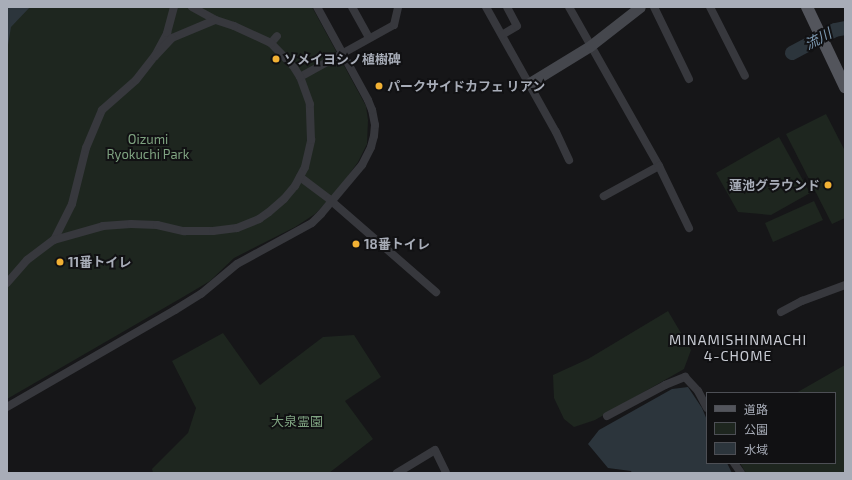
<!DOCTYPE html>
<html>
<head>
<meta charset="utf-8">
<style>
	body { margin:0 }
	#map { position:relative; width:852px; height:480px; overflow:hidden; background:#161618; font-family:"Exo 2","Noto Sans JP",sans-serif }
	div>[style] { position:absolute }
	.green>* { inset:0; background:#1e261f }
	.water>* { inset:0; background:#2c353c }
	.river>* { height:14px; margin:-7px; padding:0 7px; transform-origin:7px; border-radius:7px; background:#2c353c }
	.street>* { height:8px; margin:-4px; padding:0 4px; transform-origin:4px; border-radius:4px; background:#37383d }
	.secondary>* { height:11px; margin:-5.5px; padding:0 5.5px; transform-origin:5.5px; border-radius:5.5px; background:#45474d }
	.primary>* { height:12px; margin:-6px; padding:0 6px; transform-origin:6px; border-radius:6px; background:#53555c }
	.dots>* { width:11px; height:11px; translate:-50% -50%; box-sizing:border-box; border:2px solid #111113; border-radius:50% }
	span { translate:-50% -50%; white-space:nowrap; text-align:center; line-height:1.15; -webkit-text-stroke:4px #111113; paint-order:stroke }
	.poi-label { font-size:13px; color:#a8adb8; font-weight:700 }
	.left { translate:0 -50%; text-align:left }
	.right { translate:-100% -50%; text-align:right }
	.park-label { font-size:13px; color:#7fa381 }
	.water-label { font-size:14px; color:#7f9bb3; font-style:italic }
	.neighbourhood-label { font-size:14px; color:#c9ccd4; letter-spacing:1px }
	.frame { position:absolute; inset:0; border:8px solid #a8adb8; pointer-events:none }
	.legend { position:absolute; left:706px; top:392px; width:130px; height:72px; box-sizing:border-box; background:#111113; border:1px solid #4d4f55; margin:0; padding:5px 7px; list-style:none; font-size:12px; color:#a8adb8 }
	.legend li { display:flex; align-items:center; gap:8px; height:20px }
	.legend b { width:20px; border:1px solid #4d4f55 }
</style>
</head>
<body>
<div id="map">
	<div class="green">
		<div style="clip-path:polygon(7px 7px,312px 7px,366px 106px,368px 120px,367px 144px,358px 162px,337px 191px,315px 214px,295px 227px,234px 258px,210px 281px,183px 297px,7px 399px)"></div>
		<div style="clip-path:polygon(826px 114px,845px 151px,845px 218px,832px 224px,786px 134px)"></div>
		<div style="clip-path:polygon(779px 137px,810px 193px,771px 215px,738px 212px,716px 173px)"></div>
		<div style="clip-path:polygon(814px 201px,823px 220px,773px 242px,765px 223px)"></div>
		<div style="clip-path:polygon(668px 311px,691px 350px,684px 369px,595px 420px,574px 427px,564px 419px,554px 398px,553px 375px,588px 359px)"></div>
		<div style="clip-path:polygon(223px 333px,260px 385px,323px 337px,354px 335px,381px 377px,345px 401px,373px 439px,329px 473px,153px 473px,152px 469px,188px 433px,196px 408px,172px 361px)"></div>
		<div style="clip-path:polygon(845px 365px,845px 473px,746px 473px,740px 463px,835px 463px,835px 393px,796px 393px)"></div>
	</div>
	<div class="water">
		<div style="clip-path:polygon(7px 7px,30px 7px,11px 27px,7px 51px)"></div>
		<div style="clip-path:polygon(688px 387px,702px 408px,707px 420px,707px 463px,727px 463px,732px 473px,632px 473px,631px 471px,608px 468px,588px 444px,599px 430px,672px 389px)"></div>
	</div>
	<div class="river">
		<div style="left:792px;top:53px;width:49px;rotate:-28.1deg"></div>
		<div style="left:835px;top:30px;width:10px;rotate:-11deg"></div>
	</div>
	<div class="street">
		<div style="left:192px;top:7px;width:26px;rotate:29deg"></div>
		<div style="left:352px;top:7px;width:35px;rotate:61deg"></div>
		<div style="left:486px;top:7px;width:143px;rotate:60.8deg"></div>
		<div style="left:556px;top:132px;width:31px;rotate:65deg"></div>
		<div style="left:569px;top:7px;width:183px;rotate:60.5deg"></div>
		<div style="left:659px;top:166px;width:63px;rotate:151.4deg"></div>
		<div style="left:654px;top:7px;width:80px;rotate:64.1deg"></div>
		<div style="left:710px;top:7px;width:77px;rotate:63.1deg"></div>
		<div style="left:502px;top:35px;width:17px;rotate:-31deg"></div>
		<div style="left:517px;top:26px;width:21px;rotate:-118deg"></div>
		<div style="left:271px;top:43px;width:9px;rotate:-49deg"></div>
		<div style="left:300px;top:77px;width:107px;rotate:-29deg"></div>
		<div style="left:394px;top:25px;width:18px;rotate:-77deg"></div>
		<div style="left:659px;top:166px;width:69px;rotate:64.2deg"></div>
		<div style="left:300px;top:177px;width:36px;rotate:37deg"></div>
		<div style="left:329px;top:199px;width:142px;rotate:41deg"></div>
		<div style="left:54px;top:240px;width:40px;rotate:-63.4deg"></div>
		<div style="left:72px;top:204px;width:58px;rotate:-76deg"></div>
		<div style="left:86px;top:148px;width:41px;rotate:-67.2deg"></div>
		<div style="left:102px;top:110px;width:45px;rotate:-41.4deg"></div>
		<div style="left:136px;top:80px;width:31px;rotate:-52deg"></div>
		<div style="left:155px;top:56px;width:26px;rotate:-62deg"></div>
		<div style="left:167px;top:33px;width:27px;rotate:-75deg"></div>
		<div style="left:7px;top:283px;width:30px;rotate:-49deg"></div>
		<div style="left:27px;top:260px;width:34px;rotate:-37deg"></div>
		<div style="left:54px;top:240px;width:51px;rotate:-15.9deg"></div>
		<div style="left:103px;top:226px;width:28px;rotate:-4deg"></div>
		<div style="left:131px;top:224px;width:26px;rotate:2deg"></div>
		<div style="left:157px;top:225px;width:28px;rotate:13deg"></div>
		<div style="left:184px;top:231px;width:29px"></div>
		<div style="left:213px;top:231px;width:24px;rotate:-7deg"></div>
		<div style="left:237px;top:228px;width:24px;rotate:-22deg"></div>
		<div style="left:259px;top:219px;width:12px;rotate:-35deg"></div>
		<div style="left:269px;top:212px;width:20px;rotate:-41deg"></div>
		<div style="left:284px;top:199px;width:17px;rotate:-50deg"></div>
		<div style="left:295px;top:186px;width:21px;rotate:-62deg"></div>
		<div style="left:305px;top:167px;width:28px;rotate:-77deg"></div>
		<div style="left:311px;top:140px;width:36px;rotate:-92deg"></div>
		<div style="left:310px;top:104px;width:29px;rotate:-110deg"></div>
		<div style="left:300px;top:77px;width:13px;rotate:-122deg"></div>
		<div style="left:293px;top:66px;width:32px;rotate:-134deg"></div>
		<div style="left:271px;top:43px;width:41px;rotate:-155.3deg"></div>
		<div style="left:234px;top:26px;width:20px;rotate:-162deg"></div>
		<div style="left:215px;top:20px;width:47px;rotate:157.3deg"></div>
		<div style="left:172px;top:38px;width:25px;rotate:133deg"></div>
		<div style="left:781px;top:312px;width:24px;rotate:-28deg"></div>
		<div style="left:802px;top:301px;width:46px;rotate:-20.4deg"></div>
		<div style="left:7px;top:407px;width:194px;rotate:-30deg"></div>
		<div style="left:175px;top:310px;width:31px;rotate:-32deg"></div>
		<div style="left:201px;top:294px;width:47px;rotate:-39.8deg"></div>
		<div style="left:237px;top:264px;width:85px;rotate:-28.7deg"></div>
		<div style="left:312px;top:223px;width:13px;rotate:-45deg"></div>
		<div style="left:321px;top:214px;width:64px;rotate:-50.1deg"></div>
		<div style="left:362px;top:165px;width:20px;rotate:-63deg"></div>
		<div style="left:371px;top:147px;width:11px;rotate:-75deg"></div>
		<div style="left:374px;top:136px;width:11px;rotate:-85deg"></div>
		<div style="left:375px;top:125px;width:15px;rotate:-101deg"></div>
		<div style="left:372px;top:110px;width:11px;rotate:-112deg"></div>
		<div style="left:368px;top:100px;width:106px;rotate:-118.7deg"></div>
		<div style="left:607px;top:416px;width:66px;rotate:-28.1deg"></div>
		<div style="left:665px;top:385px;width:22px;rotate:-22deg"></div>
		<div style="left:685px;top:377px;width:19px;rotate:47deg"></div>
		<div style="left:698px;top:391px;width:19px;rotate:62deg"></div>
		<div style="left:734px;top:463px;width:12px;rotate:55deg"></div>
		<div style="left:397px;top:473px;width:44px;rotate:-31.2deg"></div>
		<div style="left:435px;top:450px;width:25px;rotate:64deg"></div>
	</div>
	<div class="secondary">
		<div style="left:528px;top:84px;width:73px;rotate:-31.5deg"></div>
		<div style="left:590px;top:46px;width:63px;rotate:-38deg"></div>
	</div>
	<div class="primary">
		<div style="left:807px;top:7px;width:89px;rotate:64.6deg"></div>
	</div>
	<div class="dots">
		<div style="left:276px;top:59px;background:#f2b134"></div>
		<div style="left:379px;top:86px;background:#f2b134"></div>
		<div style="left:828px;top:185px;background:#f2b134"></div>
		<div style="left:356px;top:244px;background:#f2b134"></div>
		<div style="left:60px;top:262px;background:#f2b134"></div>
	</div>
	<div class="poi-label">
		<span class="left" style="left:284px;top:59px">ソメイヨシノ植樹碑</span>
		<span class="left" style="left:387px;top:86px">パークサイドカフェ リアン</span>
		<span class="right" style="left:820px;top:185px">蓮池グラウンド</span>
		<span class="left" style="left:364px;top:244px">18番トイレ</span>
		<span class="left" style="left:68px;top:262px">11番トイレ</span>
	</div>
	<div class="park-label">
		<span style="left:148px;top:147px">Oizumi<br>Ryokuchi Park</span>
		<span style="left:297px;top:421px">大泉霊園</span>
	</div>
	<div class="water-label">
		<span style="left:818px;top:39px;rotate:-28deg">流川</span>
	</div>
	<div class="neighbourhood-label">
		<span style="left:738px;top:348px">MINAMISHINMACHI<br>4-CHOME</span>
	</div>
	<div class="frame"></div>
	<ul class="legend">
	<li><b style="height:5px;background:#53555c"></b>道路</li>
	<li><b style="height:11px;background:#1e261f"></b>公園</li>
	<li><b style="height:11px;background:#2c353c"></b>水域</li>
	</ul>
</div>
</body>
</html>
